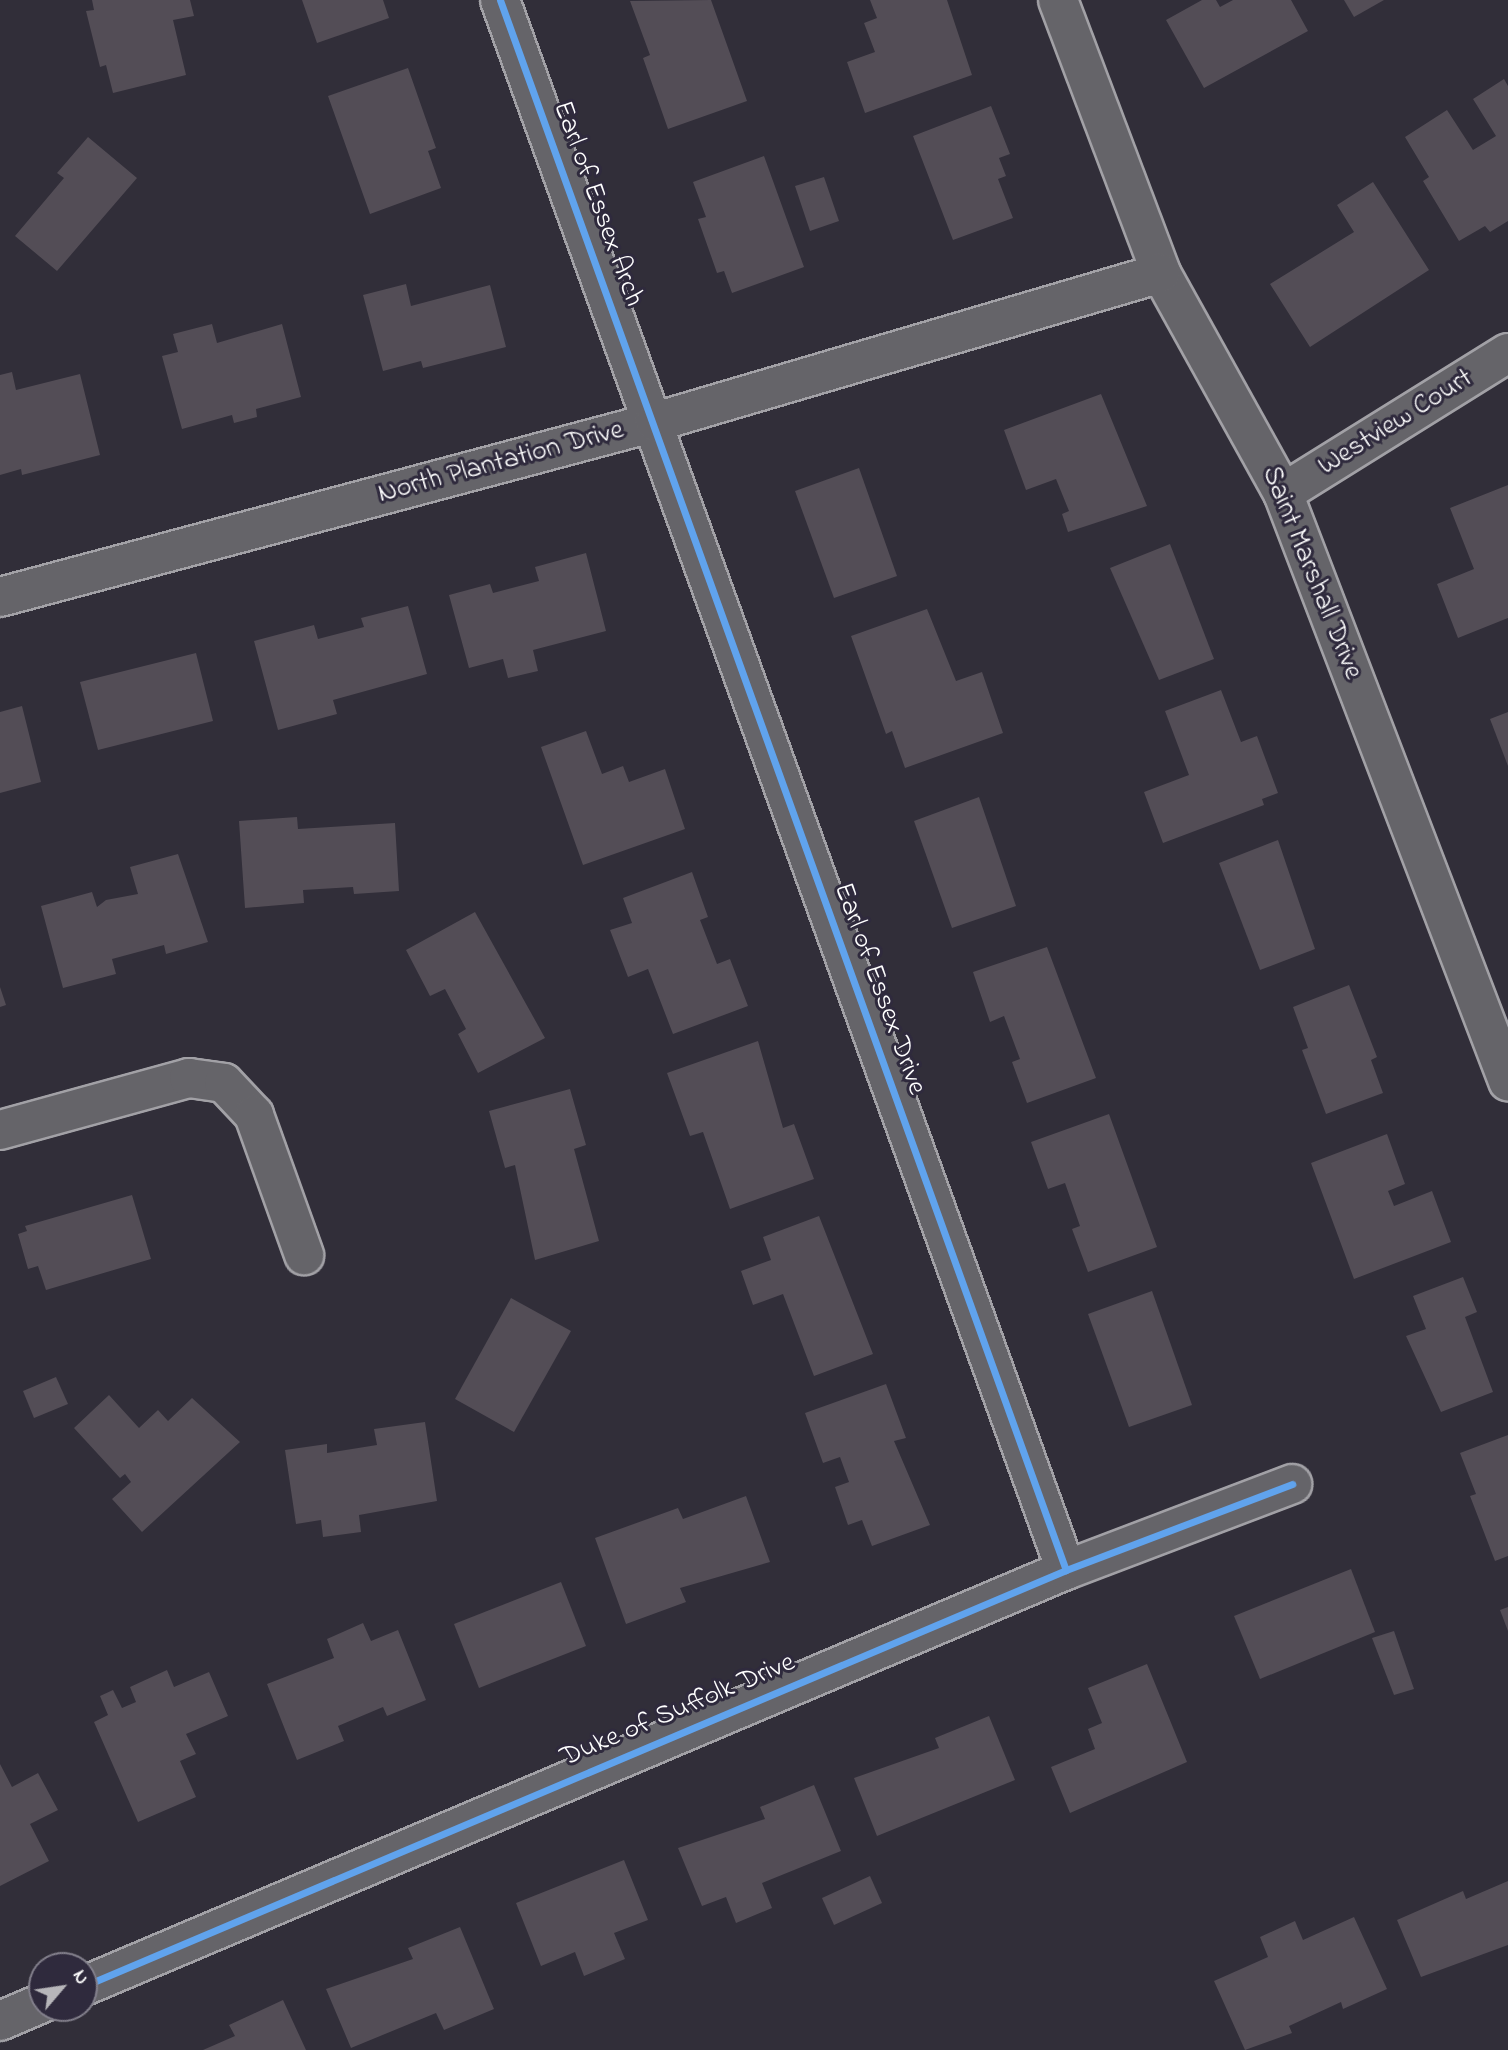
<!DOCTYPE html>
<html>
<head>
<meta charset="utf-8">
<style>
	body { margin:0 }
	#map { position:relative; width:1508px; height:2050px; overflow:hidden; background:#312e39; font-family:"Indie Flower",sans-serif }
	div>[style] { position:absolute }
	.building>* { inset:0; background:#534d56 }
	.roads { filter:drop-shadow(2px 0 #a2a1a6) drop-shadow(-2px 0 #a2a1a6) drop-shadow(0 2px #a2a1a6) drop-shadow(0 -2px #a2a1a6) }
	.minor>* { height:38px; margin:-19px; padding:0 19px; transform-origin:19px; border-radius:19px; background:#656469 }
	.cycleway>* { height:7px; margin:-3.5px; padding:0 3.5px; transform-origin:3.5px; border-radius:3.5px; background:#60a3ed }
	span { translate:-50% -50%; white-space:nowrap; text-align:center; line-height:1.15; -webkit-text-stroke:6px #2f2a3d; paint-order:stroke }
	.street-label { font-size:28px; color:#fff }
	.north { position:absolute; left:28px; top:1952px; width:70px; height:70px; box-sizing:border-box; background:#2f2a3d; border:2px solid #827f8b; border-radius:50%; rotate:61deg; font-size:19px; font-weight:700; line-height:28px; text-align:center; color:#fff }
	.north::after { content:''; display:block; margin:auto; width:24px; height:32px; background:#b7b6ba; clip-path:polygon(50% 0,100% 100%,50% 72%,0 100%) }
</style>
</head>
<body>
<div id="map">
	<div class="building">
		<div style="clip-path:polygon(92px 0,190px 0,194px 16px,173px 20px,186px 75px,113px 93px,106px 65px,100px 67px,86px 11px,94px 10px)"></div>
		<div style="clip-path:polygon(302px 0,383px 0,389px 18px,317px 43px)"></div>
		<div style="clip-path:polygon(711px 0,747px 101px,668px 129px,643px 58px,650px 55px,630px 1px)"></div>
		<div style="clip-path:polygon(870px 0,947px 0,972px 75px,865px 113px,847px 62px,875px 52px,864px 23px,877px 18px)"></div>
		<div style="clip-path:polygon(1202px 0,1216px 0,1220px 7px,1233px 0,1291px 0,1308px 31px,1204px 88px,1166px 20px)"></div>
		<div style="clip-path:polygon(1344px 0,1384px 0,1354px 17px)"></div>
		<div style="clip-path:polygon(408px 68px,436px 148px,428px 151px,441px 188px,370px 214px,328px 96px)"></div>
		<div style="clip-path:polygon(1504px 79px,1508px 86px,1508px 221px,1490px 232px,1485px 226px,1459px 241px,1423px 181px,1429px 177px,1405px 137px,1447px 110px,1473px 150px,1496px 136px,1473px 99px)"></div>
		<div style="clip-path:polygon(991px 106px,1010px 154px,999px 158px,1006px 176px,998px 179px,1013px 218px,953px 240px,913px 136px)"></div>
		<div style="clip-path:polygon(88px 137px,137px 178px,57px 271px,15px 236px,64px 178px,57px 173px)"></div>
		<div style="clip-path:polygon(764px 156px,804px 267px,732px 293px,724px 271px,717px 273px,698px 219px,706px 217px,693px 182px)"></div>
		<div style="clip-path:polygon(824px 177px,839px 221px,810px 231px,795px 186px)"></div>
		<div style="clip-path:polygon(1373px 182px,1429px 270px,1310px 347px,1270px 284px,1354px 232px,1337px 205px)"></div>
		<div style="clip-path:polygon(406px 284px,411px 306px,490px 285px,506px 347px,423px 368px,421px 361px,383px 371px,363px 295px)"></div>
		<div style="clip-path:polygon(212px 324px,217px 343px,282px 324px,301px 397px,256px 409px,257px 417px,234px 423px,232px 415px,182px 429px,162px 356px,178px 352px,173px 334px)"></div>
		<div style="clip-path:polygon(12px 372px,16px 390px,80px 374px,100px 455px,22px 475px,21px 469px,0 475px,0 375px)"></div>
		<div style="clip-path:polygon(1101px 394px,1147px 506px,1068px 532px,1062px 514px,1069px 511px,1056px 479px,1026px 490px,1004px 430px)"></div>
		<div style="clip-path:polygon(859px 468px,897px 576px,834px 598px,795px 491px)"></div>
		<div style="clip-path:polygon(1508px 485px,1508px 618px,1458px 638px,1437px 584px,1474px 569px,1450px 508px)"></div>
		<div style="clip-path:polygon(1170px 544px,1214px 659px,1159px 680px,1110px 568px)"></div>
		<div style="clip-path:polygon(586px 553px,606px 631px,533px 650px,538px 671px,508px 678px,503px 659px,469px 668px,449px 595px,490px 584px,493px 593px,539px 581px,535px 567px)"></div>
		<div style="clip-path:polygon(408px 606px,427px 674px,333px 700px,337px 714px,278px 730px,254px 641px,314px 625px,318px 639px,364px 627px,361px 618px)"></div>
		<div style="clip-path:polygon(927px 609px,956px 681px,982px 672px,1003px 733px,905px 768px,892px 731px,886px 734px,851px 636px)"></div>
		<div style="clip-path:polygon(196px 653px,213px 721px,98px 750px,80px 682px)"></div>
		<div style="clip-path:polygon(1221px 690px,1241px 742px,1257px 736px,1278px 793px,1262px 799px,1264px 805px,1163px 843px,1144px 792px,1189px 775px,1165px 711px)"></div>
		<div style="clip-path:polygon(22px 706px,41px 782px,0 793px,0 712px)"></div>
		<div style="clip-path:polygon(1508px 712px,1508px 766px,1490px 719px)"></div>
		<div style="clip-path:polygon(586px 731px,602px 774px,623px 766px,629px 782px,665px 769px,685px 829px,583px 865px,541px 747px)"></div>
		<div style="clip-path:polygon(979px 797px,1016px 906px,952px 928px,914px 821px)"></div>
		<div style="clip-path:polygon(297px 817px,298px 829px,395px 823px,399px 891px,354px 894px,353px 887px,303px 890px,304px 903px,245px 908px,239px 821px)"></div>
		<div style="clip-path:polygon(1278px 840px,1315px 949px,1260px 970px,1219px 863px)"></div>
		<div style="clip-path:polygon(178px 854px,208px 942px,166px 954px,164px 945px,112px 959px,116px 974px,63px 988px,41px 906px,92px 892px,97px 907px,106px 900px,138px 894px,130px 867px)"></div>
		<div style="clip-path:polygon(692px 872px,708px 917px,700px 920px,717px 964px,730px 959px,748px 1006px,673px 1034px,648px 969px,628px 977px,610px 930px,632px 923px,623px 898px)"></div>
		<div style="clip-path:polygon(475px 912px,545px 1038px,478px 1073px,458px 1034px,466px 1029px,445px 989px,430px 996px,406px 950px)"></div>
		<div style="clip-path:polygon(1047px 947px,1096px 1078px,1027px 1103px,1012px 1062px,1020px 1059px,1004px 1016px,990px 1022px,973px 972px)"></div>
		<div style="clip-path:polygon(1349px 985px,1377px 1057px,1371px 1060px,1383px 1093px,1326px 1114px,1302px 1050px,1308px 1048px,1293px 1007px)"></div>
		<div style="clip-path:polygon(0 987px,6px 1005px,0 1007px)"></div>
		<div style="clip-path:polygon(758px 1041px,783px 1128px,794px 1124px,814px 1179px,730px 1209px,703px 1132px,690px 1136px,667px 1073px)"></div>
		<div style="clip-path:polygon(570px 1089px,586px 1145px,574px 1149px,599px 1241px,535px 1260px,515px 1165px,505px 1168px,489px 1111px)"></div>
		<div style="clip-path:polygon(1109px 1114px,1157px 1247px,1088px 1272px,1072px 1229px,1080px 1226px,1065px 1183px,1048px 1189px,1031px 1142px)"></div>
		<div style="clip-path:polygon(1387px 1134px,1405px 1184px,1388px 1191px,1394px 1206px,1432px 1191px,1451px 1242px,1354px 1279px,1311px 1163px)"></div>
		<div style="clip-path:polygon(132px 1195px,151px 1259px,46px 1290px,38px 1266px,28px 1269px,18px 1234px,27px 1231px,25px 1226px)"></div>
		<div style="clip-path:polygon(819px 1216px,873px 1354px,814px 1376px,783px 1294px,753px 1305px,741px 1271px,771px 1260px,763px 1237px)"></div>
		<div style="clip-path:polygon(1463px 1277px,1477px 1312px,1465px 1317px,1493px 1392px,1441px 1412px,1406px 1336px,1426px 1329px,1413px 1296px)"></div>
		<div style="clip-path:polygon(1152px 1291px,1192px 1405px,1129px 1427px,1088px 1314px)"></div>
		<div style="clip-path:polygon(511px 1298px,571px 1331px,514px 1432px,455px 1399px)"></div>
		<div style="clip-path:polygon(56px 1377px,68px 1404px,34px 1418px,23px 1391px)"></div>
		<div style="clip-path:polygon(886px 1384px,906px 1438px,894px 1441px,930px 1525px,872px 1546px,862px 1520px,848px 1525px,835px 1487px,849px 1482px,840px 1457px,823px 1463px,805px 1413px)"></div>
		<div style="clip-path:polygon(109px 1395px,139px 1428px,158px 1410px,168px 1421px,192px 1398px,240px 1442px,142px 1532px,112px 1499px,131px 1482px,125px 1474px,120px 1478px,74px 1428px)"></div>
		<div style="clip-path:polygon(425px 1422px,437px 1501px,359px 1515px,361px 1532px,323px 1537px,321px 1520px,296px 1524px,285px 1450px,327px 1444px,327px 1453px,377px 1445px,374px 1429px)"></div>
		<div style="clip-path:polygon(1508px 1435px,1508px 1556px,1495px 1561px,1470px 1496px,1476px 1494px,1460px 1453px)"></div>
		<div style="clip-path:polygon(746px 1496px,770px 1562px,680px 1588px,686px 1602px,626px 1624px,595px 1538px,678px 1508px,683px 1519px)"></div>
		<div style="clip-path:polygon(1351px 1569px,1375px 1632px,1260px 1679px,1234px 1616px)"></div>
		<div style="clip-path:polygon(561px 1582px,586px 1646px,479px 1688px,454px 1624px)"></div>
		<div style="clip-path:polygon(1508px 1607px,1508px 1631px,1500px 1610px)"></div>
		<div style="clip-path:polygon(363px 1623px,371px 1641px,398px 1630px,426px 1700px,387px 1716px,383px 1707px,338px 1726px,344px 1741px,297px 1760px,267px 1684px,334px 1658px,327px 1639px)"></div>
		<div style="clip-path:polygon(1394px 1631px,1414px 1689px,1394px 1695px,1372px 1638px)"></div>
		<div style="clip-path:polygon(1147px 1664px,1187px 1762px,1070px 1813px,1051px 1767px,1095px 1749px,1088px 1729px,1102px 1723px,1088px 1688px)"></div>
		<div style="clip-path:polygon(167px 1670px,174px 1687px,209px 1672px,228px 1716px,186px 1734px,196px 1754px,180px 1761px,196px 1797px,138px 1822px,94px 1722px,108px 1715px,100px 1696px,113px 1690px,122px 1708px,136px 1702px,130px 1687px)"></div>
		<div style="clip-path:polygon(989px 1716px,1015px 1780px,877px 1836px,854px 1778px,939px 1748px,935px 1738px)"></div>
		<div style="clip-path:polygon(0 1764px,12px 1787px,38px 1773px,58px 1810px,30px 1824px,49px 1861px,0 1886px)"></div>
		<div style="clip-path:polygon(814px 1785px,841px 1851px,762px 1883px,772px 1908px,736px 1923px,726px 1897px,702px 1906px,678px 1848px,765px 1819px,760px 1807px)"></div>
		<div style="clip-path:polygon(624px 1860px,648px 1920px,614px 1933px,625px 1959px,584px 1976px,575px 1952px,541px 1966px,516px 1903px)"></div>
		<div style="clip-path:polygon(870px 1876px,882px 1903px,834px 1925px,822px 1898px)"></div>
		<div style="clip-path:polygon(1508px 1881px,1508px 1945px,1421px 1977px,1397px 1920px,1463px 1891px,1466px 1899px)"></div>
		<div style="clip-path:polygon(1354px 1917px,1387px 1989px,1343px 2009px,1341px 2002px,1289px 2026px,1292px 2033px,1245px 2050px,1214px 1981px,1268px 1957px,1260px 1937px,1295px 1921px,1303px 1940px)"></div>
		<div style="clip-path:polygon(460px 1927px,494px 2009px,444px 2030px,436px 2013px,351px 2048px,326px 1989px,413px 1959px,408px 1948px)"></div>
		<div style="clip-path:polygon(283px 2000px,306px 2050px,203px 2050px,235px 2036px,229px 2025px)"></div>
	</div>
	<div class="roads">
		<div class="minor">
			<div style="left:500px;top:0;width:1669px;rotate:70.18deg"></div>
			<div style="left:1058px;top:0;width:292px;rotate:69.3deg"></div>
			<div style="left:1161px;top:273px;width:252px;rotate:61deg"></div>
			<div style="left:1283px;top:493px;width:630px;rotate:69.06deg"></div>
			<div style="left:1283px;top:493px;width:265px;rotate:-31.9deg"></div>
			<div style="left:0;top:597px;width:678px;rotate:-14.96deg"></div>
			<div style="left:655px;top:422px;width:527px;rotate:-16.41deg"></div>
			<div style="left:0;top:1130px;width:196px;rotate:-15.4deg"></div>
			<div style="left:189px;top:1078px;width:35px;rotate:8deg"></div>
			<div style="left:224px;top:1083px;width:44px;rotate:46.8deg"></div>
			<div style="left:254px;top:1115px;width:149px;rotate:70.3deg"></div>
			<div style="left:84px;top:1986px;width:1066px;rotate:-22.96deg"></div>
			<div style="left:1066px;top:1570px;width:242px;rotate:-20.8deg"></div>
			<div style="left:0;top:2021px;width:46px;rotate:-23.2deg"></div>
		</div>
	</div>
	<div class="cycleway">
		<div style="left:500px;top:0;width:1669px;rotate:70.18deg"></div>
		<div style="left:84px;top:1986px;width:1066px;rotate:-22.96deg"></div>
		<div style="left:1066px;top:1570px;width:242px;rotate:-20.8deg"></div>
	</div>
	<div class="street-label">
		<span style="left:597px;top:204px;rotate:70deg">Earl of Essex Arch</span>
		<span style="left:1396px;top:423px;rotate:-32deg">Westview Court</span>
		<span style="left:501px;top:463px;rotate:-15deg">North Plantation Drive</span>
		<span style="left:1311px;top:573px;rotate:68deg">Saint Marshall Drive</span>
		<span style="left:879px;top:989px;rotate:70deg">Earl of Essex Drive</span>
		<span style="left:678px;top:1711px;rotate:-23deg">Duke of Suffolk Drive</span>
	</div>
	<div class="north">N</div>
</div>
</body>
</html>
